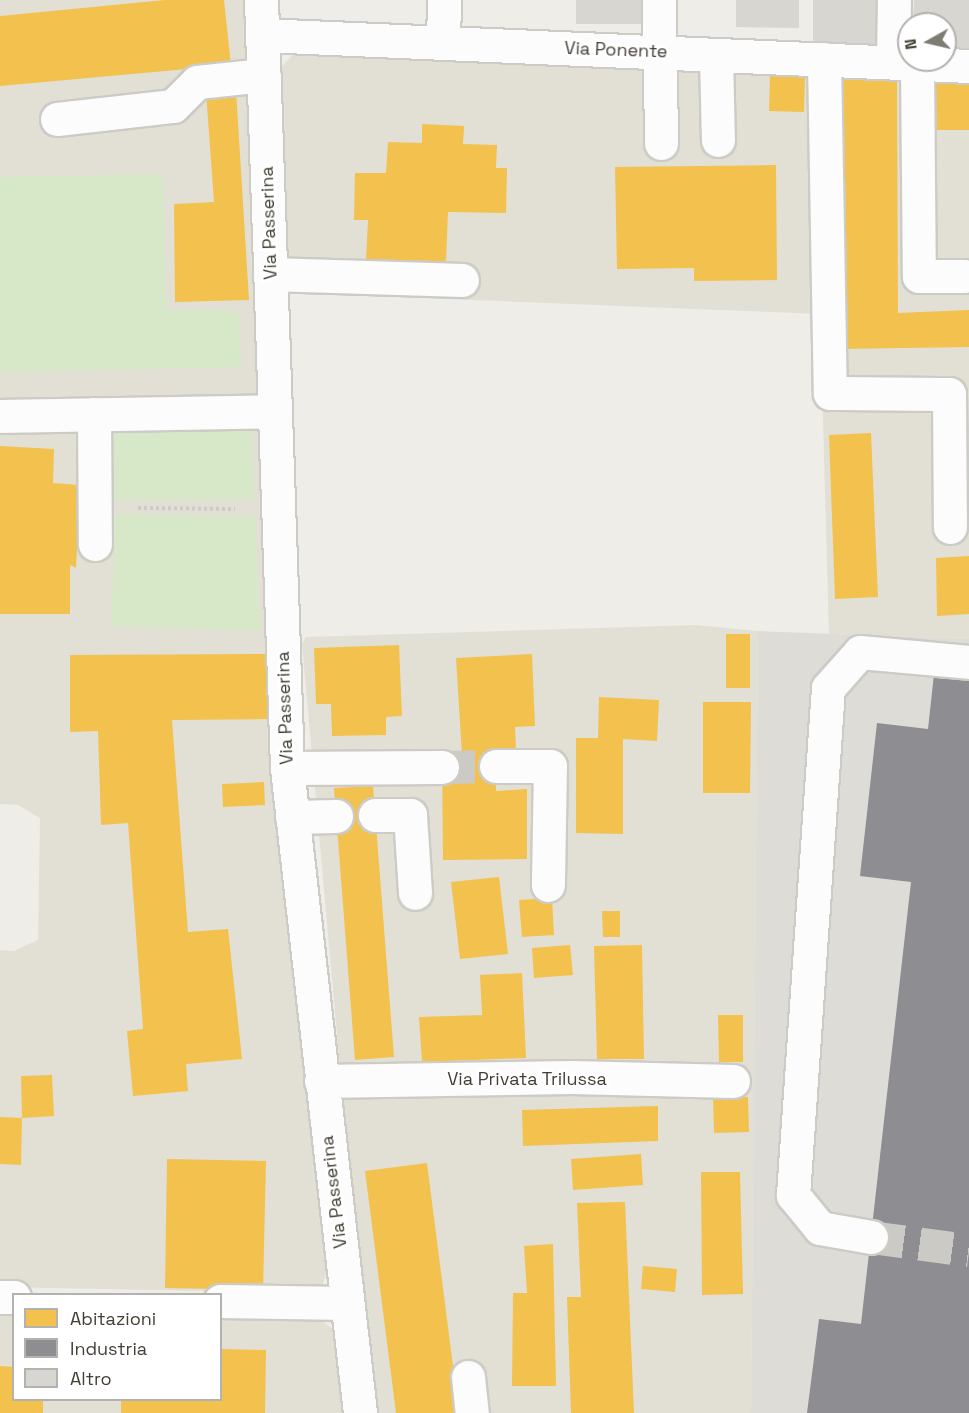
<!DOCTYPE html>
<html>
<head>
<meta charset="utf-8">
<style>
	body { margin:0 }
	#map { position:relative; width:969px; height:1413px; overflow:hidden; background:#eeede8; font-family:"Space Grotesk",sans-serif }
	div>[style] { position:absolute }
	.residential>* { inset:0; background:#e2e0d5 }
	.industrial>* { inset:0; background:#dedcd6 }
	.green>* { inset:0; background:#d7e8c9 }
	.homes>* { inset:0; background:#f2c14e }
	.industry>* { inset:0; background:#8d8d92 }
	.building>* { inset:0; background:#d8d6d0 }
	.minor-tunnel>* { height:33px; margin-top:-16.5px; transform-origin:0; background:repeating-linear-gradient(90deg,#cccac4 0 33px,transparent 0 49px) }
	.path>* { height:4px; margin-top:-2px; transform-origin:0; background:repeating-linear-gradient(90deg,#cccbc7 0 3px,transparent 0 6px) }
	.roads { filter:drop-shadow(2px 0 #cccbc5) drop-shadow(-2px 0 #cccbc5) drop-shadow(0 2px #cccbc5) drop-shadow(0 -2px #cccbc5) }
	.minor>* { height:33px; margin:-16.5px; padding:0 16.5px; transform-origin:16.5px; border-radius:16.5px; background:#fcfcfc }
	span { translate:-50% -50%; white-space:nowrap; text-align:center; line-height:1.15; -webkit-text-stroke:6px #fff; paint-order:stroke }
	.street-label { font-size:18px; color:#433f35 }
	.legend { position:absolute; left:12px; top:1293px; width:210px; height:108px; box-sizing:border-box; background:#fff; border:2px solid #b4b2ae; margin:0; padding:8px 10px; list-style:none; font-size:18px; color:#433f35 }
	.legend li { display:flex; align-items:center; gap:12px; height:30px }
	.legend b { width:30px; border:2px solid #b4b2ae }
	.north { position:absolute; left:897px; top:12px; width:60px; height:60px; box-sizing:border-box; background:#fff; border:2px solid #b4b2ae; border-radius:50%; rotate:262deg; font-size:16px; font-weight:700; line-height:24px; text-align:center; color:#433f35 }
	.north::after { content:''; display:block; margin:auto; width:21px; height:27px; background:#7f7c74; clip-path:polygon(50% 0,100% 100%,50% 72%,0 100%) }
</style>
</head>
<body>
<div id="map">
	<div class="residential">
		<div style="clip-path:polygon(0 0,246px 0,286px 901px,327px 1271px,322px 1286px,311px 1293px,0 1287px,0 950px,14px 951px,38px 940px,40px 818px,18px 805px,0 804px)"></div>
		<div style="clip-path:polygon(300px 46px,969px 72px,969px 639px,829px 634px,820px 314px,295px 293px,287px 284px,279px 70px)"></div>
		<div style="clip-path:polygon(696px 625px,758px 631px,751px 1413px,371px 1413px,302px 644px,306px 637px)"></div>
		<div style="clip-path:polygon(0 1310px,13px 1310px,14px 1400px,220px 1400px,221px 1314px,315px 1315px,335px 1331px,345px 1413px,0 1413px)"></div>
	</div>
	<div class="industrial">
		<div style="clip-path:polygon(758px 631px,969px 639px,969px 1413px,751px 1413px)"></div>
	</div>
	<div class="green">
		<div style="clip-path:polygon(163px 174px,166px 310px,238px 311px,242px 367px,0 372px,0 177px)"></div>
		<div style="clip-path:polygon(251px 419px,254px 499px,104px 500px,105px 426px)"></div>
		<div style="clip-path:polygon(115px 514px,255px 516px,260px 631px,112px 626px)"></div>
	</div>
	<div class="homes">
		<div style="clip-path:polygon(165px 0,224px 0,231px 65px,0 86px,0 16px)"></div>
		<div style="clip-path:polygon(770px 76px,805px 77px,804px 112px,769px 111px)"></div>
		<div style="clip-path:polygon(840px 77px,897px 77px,898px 313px,969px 310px,969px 347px,841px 349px)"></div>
		<div style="clip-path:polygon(936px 83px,969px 83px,969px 130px,936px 130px)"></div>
		<div style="clip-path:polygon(236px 90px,249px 300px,175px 302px,174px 204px,214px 202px,206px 92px)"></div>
		<div style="clip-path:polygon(422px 124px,464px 126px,463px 144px,497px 145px,496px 168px,507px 168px,506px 213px,448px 212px,446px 262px,366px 260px,368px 220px,354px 220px,355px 173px,386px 173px,388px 142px,422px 143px)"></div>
		<div style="clip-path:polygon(776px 165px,777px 280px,694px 281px,694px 268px,617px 269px,615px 167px)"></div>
		<div style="clip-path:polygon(871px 433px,878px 597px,835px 599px,829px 435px)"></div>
		<div style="clip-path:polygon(0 446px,54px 449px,53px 483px,80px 485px,76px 568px,70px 565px,70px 614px,0 614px)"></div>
		<div style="clip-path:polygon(969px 556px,969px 614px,937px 616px,936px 558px)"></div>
		<div style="clip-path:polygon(726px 634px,750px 634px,750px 688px,726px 688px)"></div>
		<div style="clip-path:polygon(399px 645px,402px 716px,386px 717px,386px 735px,332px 736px,331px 704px,316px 704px,314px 648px)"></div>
		<div style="clip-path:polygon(268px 654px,268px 719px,172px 720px,188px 932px,228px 929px,242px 1059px,186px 1064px,188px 1091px,133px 1096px,127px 1031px,143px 1029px,128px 823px,101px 825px,98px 731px,70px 732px,70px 655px)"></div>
		<div style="clip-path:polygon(532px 654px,535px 726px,515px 727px,516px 751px,496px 755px,496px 791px,527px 789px,527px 859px,443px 860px,442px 754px,462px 755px,456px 658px)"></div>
		<div style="clip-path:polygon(599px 697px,659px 700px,657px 741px,623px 739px,623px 834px,576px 833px,576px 738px,598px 738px)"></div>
		<div style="clip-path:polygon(703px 702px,751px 702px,750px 793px,703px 793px)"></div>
		<div style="clip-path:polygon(264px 782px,265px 805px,223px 807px,222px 784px)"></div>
		<div style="clip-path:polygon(373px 786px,394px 1057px,355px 1060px,334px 788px)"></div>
		<div style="clip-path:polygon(499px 877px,508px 954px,460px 959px,451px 882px)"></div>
		<div style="clip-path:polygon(552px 898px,554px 935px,522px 937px,519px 900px)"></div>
		<div style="clip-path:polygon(602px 911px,620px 911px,620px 937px,603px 937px)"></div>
		<div style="clip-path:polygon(570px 945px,573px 975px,534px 978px,532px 948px)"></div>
		<div style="clip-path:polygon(642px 945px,644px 1059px,597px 1059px,594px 946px)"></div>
		<div style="clip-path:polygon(522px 973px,526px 1058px,422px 1062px,419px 1017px,482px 1015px,480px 975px)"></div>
		<div style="clip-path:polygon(718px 1015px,743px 1015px,743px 1062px,719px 1062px)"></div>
		<div style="clip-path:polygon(52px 1075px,54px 1116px,22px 1118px,21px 1165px,0 1164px,0 1117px,22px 1118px,21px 1076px)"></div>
		<div style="clip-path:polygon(748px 1097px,749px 1132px,714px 1133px,713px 1098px)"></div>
		<div style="clip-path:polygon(658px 1106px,658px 1141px,523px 1146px,522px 1110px)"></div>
		<div style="clip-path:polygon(641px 1154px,643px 1185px,573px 1190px,571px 1159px)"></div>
		<div style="clip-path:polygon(167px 1159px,266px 1161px,263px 1290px,165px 1288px)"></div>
		<div style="clip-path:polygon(427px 1163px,459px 1413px,396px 1413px,365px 1171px)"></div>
		<div style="clip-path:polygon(701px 1172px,740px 1172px,743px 1294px,702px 1295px)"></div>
		<div style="clip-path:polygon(625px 1202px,634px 1413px,571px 1413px,567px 1297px,581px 1297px,577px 1203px)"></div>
		<div style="clip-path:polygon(553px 1244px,556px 1386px,512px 1386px,513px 1293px,527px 1293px,524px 1246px)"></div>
		<div style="clip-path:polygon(643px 1266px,677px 1269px,675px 1292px,641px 1289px)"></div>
		<div style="clip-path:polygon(220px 1349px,266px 1350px,265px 1413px,121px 1413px,121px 1400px,220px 1400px)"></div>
		<div style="clip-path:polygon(0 1366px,14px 1367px,14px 1400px,43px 1400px,43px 1413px,0 1413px)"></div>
	</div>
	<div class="industry">
		<div style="clip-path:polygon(934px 674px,969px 678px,969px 1413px,807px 1413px,819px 1319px,861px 1324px,911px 882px,860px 876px,877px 723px,928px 729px)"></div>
	</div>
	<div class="building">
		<div style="clip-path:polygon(576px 0,642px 0,642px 24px,576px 24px)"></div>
		<div style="clip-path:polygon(736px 0,799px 0,799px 28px,736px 27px)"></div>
		<div style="clip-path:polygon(813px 0,881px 0,881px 49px,813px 49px)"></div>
		<div style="clip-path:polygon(914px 0,969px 0,969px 52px,945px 50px,945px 24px,913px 24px)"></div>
	</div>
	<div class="minor-tunnel">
		<div style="left:442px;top:767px;width:54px;rotate:-1.1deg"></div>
		<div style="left:871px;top:1237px;width:99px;rotate:7.6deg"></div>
	</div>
	<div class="path">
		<div style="left:138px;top:508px;width:97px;rotate:0.6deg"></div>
	</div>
	<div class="roads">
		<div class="minor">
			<div style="left:261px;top:0;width:768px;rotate:88.06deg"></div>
			<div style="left:287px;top:768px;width:649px;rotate:83.54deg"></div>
			<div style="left:659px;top:0;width:143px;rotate:89.2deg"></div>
			<div style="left:262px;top:35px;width:708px;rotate:2.51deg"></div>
			<div style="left:443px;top:43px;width:43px;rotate:-88.7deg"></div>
			<div style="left:716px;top:55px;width:85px;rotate:88.7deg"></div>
			<div style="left:824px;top:59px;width:334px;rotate:89deg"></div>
			<div style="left:830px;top:393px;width:119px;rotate:0.5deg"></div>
			<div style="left:949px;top:394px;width:133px;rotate:89.6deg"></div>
			<div style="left:893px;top:62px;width:62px;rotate:-89.1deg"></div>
			<div style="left:917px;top:63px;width:213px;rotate:89.5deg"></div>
			<div style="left:919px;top:276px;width:45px"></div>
			<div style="left:57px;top:119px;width:117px;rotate:-6.4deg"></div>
			<div style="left:173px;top:106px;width:34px;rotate:-45deg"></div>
			<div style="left:197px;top:82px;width:67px;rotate:-6deg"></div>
			<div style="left:270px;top:274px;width:192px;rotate:1.8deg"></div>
			<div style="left:94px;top:414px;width:130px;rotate:89.6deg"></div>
			<div style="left:0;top:416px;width:275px;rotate:-1deg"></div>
			<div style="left:496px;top:766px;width:54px"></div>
			<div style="left:550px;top:766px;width:119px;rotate:91deg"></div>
			<div style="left:287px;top:768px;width:155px;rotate:-0.4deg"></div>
			<div style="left:375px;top:815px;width:35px"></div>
			<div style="left:410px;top:815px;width:78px;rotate:86.3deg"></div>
			<div style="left:292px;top:817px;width:44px;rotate:-1.3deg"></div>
			<div style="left:321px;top:1081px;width:250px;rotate:-0.9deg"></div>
			<div style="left:571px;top:1077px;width:162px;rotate:1.4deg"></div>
			<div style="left:871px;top:1237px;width:52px;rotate:-170deg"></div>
			<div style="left:820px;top:1228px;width:43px;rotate:-129.3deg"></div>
			<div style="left:793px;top:1195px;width:508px;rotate:-86.05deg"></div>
			<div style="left:828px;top:688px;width:48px;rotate:-48.4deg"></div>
			<div style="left:860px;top:652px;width:109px;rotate:5.2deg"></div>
			<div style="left:0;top:1297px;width:14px"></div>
			<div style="left:220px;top:1301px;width:127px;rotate:0.9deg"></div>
			<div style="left:468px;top:1377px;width:36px;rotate:84deg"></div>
		</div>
	</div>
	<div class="street-label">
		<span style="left:616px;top:50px;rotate:2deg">Via Ponente</span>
		<span style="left:269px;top:223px;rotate:-92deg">Via Passerina</span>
		<span style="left:285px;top:708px;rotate:-92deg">Via Passerina</span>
		<span style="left:527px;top:1079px">Via Privata Trilussa</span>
		<span style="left:334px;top:1192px;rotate:-97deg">Via Passerina</span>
	</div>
	<ul class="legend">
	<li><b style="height:16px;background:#f2c14e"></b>Abitazioni</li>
	<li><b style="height:16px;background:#8d8d92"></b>Industria</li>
	<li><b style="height:16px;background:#d8d6d0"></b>Altro</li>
	</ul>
	<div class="north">N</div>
</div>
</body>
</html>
